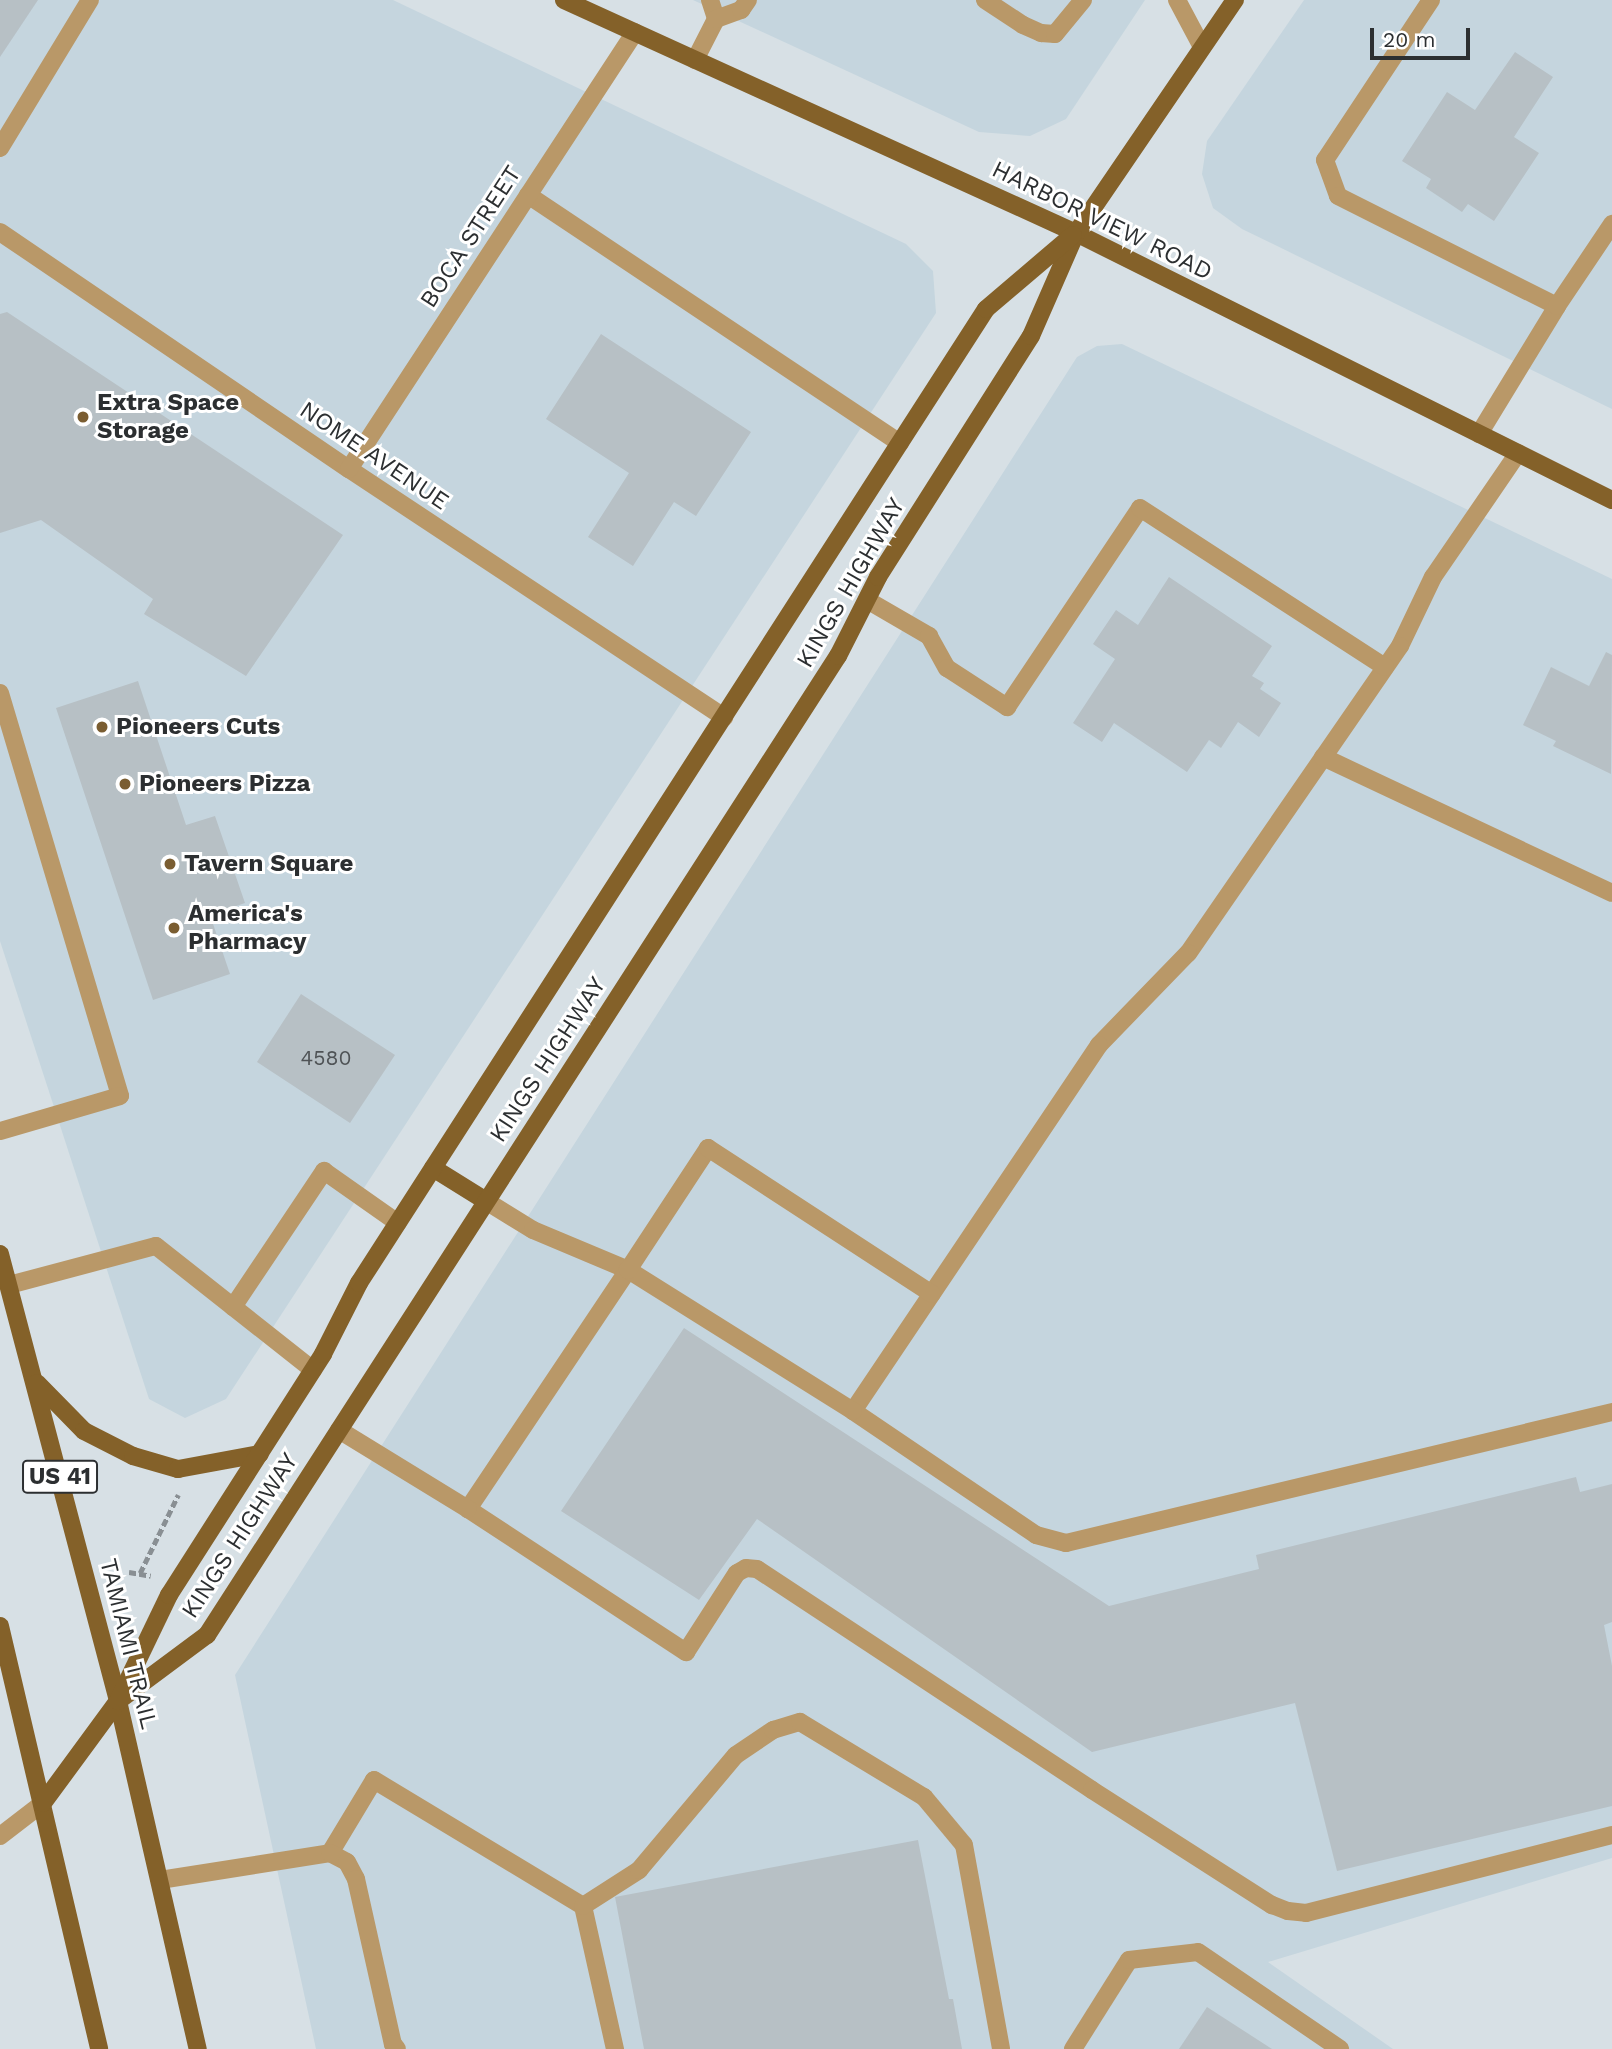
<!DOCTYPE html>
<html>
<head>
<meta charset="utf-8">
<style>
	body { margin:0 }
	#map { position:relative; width:1612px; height:2049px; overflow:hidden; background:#d7e0e5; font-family:"Work Sans",sans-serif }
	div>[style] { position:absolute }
	.built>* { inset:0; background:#c5d5de }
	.building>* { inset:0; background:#b7c0c5 }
	.path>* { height:4.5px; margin-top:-2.25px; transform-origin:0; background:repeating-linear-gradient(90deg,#898f93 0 7px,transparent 0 10.5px) }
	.minor>* { height:18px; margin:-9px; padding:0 9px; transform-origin:9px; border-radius:9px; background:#b99868 }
	.major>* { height:18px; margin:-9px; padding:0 9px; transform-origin:9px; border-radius:9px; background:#846129 }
	.dots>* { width:19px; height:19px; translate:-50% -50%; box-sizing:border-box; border:4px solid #fff; border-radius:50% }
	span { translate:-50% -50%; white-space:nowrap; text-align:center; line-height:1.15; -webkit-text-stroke:6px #fff; paint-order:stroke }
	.number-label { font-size:21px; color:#4f5356 }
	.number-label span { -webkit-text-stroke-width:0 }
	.shield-label span { padding:2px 5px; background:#fff; border:2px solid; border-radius:5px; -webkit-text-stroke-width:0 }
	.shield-label { font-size:23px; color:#2c2f31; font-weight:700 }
	.street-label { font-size:24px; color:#2c2f31 }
	.poi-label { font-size:24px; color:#2c2f31; font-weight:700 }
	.left { translate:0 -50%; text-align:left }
	.scale { position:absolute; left:1370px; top:28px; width:100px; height:32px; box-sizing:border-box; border:4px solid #2c2f31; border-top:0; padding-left:9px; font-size:21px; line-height:24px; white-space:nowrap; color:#2c2f31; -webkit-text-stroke:5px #fff; paint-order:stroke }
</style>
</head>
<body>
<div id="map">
	<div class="built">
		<div style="clip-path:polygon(0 0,393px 0,906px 244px,933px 271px,936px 313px,226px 1399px,185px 1418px,149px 1399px,0 941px)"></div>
		<div style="clip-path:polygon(693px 0,1145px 0,1066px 119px,1030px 136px,979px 132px)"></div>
		<div style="clip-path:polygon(1304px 0,1612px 0,1612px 409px,1242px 229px,1213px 208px,1202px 174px,1207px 141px)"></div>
		<div style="clip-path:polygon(1122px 344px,1612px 579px,1612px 1858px,1268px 1962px,1393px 2049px,316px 2049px,235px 1675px,1077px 357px,1097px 346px)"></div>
	</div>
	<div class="building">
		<div style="clip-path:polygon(0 0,38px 0,0 57px)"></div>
		<div style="clip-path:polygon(1515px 52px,1553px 77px,1514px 137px,1539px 153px,1494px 221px,1468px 204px,1462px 212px,1426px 188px,1431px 179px,1402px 161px,1447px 92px,1475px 110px)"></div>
		<div style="clip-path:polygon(7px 312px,343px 535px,246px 676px,144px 614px,153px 599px,41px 520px,0 533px,0 314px)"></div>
		<div style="clip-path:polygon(601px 334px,751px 432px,696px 516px,674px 502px,633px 566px,588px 537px,629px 473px,546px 419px)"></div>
		<div style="clip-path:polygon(1169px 577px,1272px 646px,1252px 676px,1264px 683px,1260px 689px,1281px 703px,1259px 737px,1238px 722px,1221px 748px,1209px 740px,1187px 772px,1114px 723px,1102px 742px,1073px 723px,1115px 659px,1093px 644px,1116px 610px,1138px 625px)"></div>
		<div style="clip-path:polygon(1606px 652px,1612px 655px,1611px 774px,1553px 746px,1556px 741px,1523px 725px,1551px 667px,1589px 686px)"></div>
		<div style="clip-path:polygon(138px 681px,186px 825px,215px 816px,245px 903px,210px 915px,230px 974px,153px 1000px,56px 708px)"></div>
		<div style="clip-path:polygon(301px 994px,395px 1055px,350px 1123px,257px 1062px)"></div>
		<div style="clip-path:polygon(684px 1328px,1109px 1606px,1259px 1569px,1256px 1555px,1576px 1477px,1580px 1492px,1612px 1484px,1612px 1622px,1604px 1625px,1612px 1666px,1612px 1806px,1337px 1871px,1295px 1703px,1092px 1752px,757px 1519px,699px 1600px,561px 1511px)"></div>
		<div style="clip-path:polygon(918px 1840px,949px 1999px,953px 1999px,962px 2049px,644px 2049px,615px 1897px)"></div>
		<div style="clip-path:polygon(1207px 2007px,1272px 2049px,1179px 2049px)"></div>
	</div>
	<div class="path">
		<div style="left:129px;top:1572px;width:22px;rotate:10deg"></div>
		<div style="left:140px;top:1573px;width:87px;rotate:-64deg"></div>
	</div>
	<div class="minor">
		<div style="left:710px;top:0;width:20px;rotate:72deg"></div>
		<div style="left:985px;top:0;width:45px;rotate:33.3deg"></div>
		<div style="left:1023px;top:25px;width:20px;rotate:24deg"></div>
		<div style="left:1041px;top:33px;width:14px;rotate:4deg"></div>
		<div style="left:1055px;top:34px;width:44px;rotate:-50.5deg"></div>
		<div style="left:1177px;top:0;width:53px;rotate:62deg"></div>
		<div style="left:1431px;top:0;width:192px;rotate:123.5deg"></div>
		<div style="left:1325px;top:160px;width:38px;rotate:70deg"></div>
		<div style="left:1338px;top:196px;width:245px;rotate:26.7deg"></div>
		<div style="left:695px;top:60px;width:46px;rotate:-62.9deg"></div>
		<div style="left:716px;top:19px;width:27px;rotate:-20deg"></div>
		<div style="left:741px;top:10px;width:12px;rotate:-55deg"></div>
		<div style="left:0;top:148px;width:173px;rotate:-58.7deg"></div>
		<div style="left:528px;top:195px;width:447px;rotate:33.7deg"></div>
		<div style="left:0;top:232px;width:422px;rotate:34.2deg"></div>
		<div style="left:349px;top:469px;width:450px;rotate:33.5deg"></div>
		<div style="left:1479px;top:434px;width:150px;rotate:-58.6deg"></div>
		<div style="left:1557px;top:306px;width:99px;rotate:-56.1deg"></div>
		<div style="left:1518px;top:453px;width:150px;rotate:124.4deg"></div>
		<div style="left:1433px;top:577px;width:76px;rotate:115.6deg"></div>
		<div style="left:1400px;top:646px;width:373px;rotate:124.6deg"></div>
		<div style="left:1188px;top:953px;width:128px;rotate:134.1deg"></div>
		<div style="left:1099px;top:1045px;width:441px;rotate:123.9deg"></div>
		<div style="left:853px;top:1411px;width:221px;rotate:34.1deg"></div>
		<div style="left:1036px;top:1535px;width:31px;rotate:15deg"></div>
		<div style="left:1066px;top:1543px;width:561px;rotate:-13.49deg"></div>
		<div style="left:349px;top:469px;width:522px;rotate:-56.8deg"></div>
		<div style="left:867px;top:600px;width:72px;rotate:30.1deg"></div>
		<div style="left:929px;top:636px;width:37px;rotate:61deg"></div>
		<div style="left:947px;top:668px;width:72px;rotate:33deg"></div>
		<div style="left:1007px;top:707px;width:239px;rotate:-56.2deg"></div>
		<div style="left:1140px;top:508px;width:292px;rotate:33deg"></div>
		<div style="left:0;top:693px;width:420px;rotate:73.4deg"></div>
		<div style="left:120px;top:1096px;width:125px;rotate:163.7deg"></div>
		<div style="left:1323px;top:757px;width:319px;rotate:25.2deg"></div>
		<div style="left:486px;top:1201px;width:55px;rotate:31.7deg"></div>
		<div style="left:533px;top:1230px;width:103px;rotate:22.8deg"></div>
		<div style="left:628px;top:1270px;width:288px;rotate:123.8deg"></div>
		<div style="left:468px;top:1509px;width:261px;rotate:33.3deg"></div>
		<div style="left:686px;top:1652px;width:94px;rotate:-57.2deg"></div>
		<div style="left:737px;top:1573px;width:10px;rotate:-29deg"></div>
		<div style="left:746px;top:1568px;width:11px;rotate:5deg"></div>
		<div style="left:757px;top:1569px;width:401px;rotate:33.4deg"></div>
		<div style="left:1092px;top:1790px;width:214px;rotate:32.6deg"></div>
		<div style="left:1272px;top:1905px;width:17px;rotate:21deg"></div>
		<div style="left:1288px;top:1911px;width:18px;rotate:6deg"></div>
		<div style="left:1306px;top:1913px;width:316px;rotate:-14.3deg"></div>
		<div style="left:9px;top:1285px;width:152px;rotate:-14.9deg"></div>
		<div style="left:156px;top:1246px;width:200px;rotate:38.3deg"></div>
		<div style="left:233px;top:1307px;width:164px;rotate:-56.2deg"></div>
		<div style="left:324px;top:1171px;width:90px;rotate:35.1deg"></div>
		<div style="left:853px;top:1411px;width:266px;rotate:-147.9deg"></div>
		<div style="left:628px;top:1270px;width:146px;rotate:-56.7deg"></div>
		<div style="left:708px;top:1148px;width:267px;rotate:33.1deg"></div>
		<div style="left:339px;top:1430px;width:151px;rotate:31.5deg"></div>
		<div style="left:0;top:1836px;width:54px;rotate:-37.5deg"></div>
		<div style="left:330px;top:1853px;width:85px;rotate:-58.9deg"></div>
		<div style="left:374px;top:1780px;width:244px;rotate:31.1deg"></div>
		<div style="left:583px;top:1906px;width:147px;rotate:77.4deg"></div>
		<div style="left:160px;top:1880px;width:172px;rotate:-9deg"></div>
		<div style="left:330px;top:1853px;width:19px;rotate:28deg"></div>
		<div style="left:347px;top:1862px;width:19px;rotate:62deg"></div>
		<div style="left:356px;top:1879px;width:169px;rotate:77.4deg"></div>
		<div style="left:393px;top:2044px;width:6px;rotate:51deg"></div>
		<div style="left:583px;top:1906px;width:67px;rotate:-32.7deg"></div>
		<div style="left:639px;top:1870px;width:150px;rotate:-49.9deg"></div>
		<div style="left:736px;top:1755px;width:45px;rotate:-34deg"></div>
		<div style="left:773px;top:1730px;width:28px;rotate:-17deg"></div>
		<div style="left:800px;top:1722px;width:145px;rotate:31.2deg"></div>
		<div style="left:924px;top:1797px;width:62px;rotate:50.2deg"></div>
		<div style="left:964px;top:1845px;width:207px;rotate:79.7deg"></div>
		<div style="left:1073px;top:2049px;width:105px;rotate:-57.8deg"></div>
		<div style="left:1129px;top:1960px;width:69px;rotate:-6.6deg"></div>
		<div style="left:1198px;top:1952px;width:172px;rotate:34.3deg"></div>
	</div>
	<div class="major">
		<div style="left:564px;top:0;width:563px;rotate:24.47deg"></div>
		<div style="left:1076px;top:233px;width:599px;rotate:26.48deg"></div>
		<div style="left:433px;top:1168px;width:62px;rotate:31.9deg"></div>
		<div style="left:0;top:1254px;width:462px;rotate:75.2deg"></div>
		<div style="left:118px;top:1701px;width:357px;rotate:77.1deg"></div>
		<div style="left:37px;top:1383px;width:67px;rotate:45.6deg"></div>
		<div style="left:84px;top:1431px;width:55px;rotate:27deg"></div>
		<div style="left:133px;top:1456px;width:47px;rotate:16.1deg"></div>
		<div style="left:178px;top:1469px;width:83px;rotate:-10.4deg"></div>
		<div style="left:0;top:1626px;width:434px;rotate:76.8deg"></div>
		<div style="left:118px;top:1701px;width:111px;rotate:-36.6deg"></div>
		<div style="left:207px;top:1635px;width:1165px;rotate:-57.2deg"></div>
		<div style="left:838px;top:656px;width:89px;rotate:-63.1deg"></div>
		<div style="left:878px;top:577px;width:285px;rotate:-57.6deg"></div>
		<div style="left:1031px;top:336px;width:112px;rotate:-66.4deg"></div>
		<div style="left:1076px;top:233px;width:282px;rotate:-55.7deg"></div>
		<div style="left:43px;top:1803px;width:127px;rotate:-53.7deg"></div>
		<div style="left:118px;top:1701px;width:118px;rotate:-64.3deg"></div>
		<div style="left:169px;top:1595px;width:286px;rotate:-57.4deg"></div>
		<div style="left:323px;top:1354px;width:80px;rotate:-63.1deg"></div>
		<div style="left:359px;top:1283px;width:1158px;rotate:-57.23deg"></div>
		<div style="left:986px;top:309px;width:114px;rotate:-40.4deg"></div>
	</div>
	<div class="dots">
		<div style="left:83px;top:417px;background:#7a5d31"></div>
		<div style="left:102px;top:727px;background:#7a5d31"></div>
		<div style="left:125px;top:784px;background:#7a5d31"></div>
		<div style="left:170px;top:864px;background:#7a5d31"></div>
		<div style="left:174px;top:928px;background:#7a5d31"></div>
	</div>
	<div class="number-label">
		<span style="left:326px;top:1058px">4580</span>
	</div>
	<div class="shield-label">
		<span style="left:60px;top:1477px">US 41</span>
	</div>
	<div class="street-label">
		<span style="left:1102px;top:221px;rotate:26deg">HARBOR VIEW ROAD</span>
		<span style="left:471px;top:237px;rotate:-57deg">BOCA STREET</span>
		<span style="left:374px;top:456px;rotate:34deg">NOME AVENUE</span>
		<span style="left:851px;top:583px;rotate:-60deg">KINGS HIGHWAY</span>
		<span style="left:548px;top:1060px;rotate:-57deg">KINGS HIGHWAY</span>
		<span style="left:240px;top:1536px;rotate:-57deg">KINGS HIGHWAY</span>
		<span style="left:128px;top:1644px;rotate:76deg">TAMIAMI TRAIL</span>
	</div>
	<div class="poi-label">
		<span class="left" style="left:97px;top:417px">Extra Space<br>Storage</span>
		<span class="left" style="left:116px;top:727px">Pioneers Cuts</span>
		<span class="left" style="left:139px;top:784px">Pioneers Pizza</span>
		<span class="left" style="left:184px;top:864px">Tavern Square</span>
		<span class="left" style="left:188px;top:928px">America's<br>Pharmacy</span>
	</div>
	<div class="scale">20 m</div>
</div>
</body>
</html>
